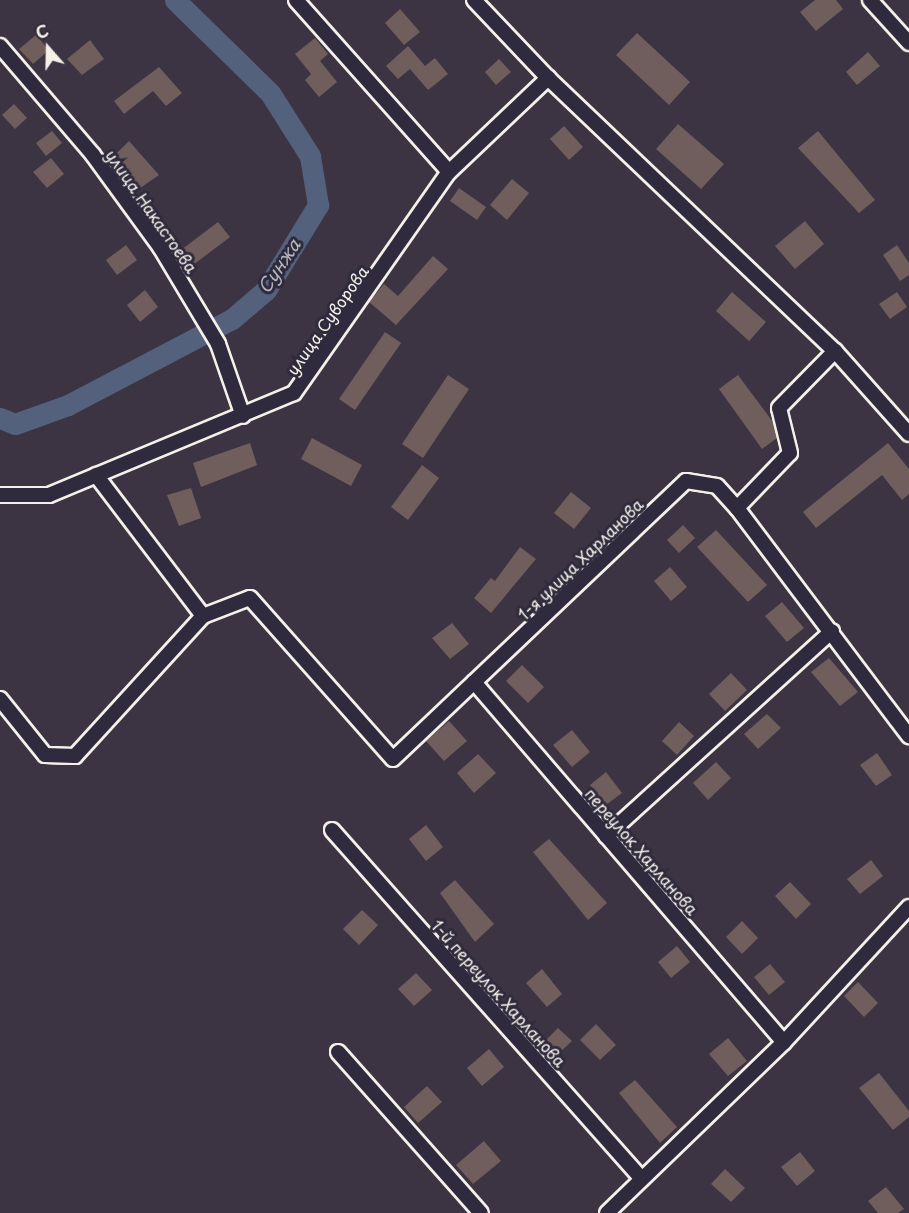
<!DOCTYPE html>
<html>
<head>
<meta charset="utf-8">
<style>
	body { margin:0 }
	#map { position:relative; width:909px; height:1213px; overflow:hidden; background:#3c3443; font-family:"Playpen Sans",sans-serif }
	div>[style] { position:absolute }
	.river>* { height:21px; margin:-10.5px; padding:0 10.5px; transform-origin:10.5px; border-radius:10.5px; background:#53617d }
	.building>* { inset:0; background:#6f5e5c }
	.roads { filter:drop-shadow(2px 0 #f4f1e8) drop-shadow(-2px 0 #f4f1e8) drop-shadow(0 2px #f4f1e8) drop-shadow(0 -2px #f4f1e8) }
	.minor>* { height:14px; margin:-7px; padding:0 7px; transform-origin:7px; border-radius:7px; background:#2f2a3d }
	span { translate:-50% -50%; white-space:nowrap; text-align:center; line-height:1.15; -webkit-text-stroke:6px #2f2a3d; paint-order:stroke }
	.street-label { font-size:16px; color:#f4f1e8 }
	.water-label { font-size:18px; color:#b4b7bd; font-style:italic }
	.north { position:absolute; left:18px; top:18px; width:60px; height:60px; -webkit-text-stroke:4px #2f2a3d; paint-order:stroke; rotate:340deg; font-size:16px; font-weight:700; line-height:24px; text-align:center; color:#f4f1e8 }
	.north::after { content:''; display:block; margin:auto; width:21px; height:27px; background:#f4f1e8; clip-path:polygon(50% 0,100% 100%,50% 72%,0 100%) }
</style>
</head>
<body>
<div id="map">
	<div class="river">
		<div style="left:0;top:418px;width:16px;rotate:22deg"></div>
		<div style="left:15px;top:424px;width:56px;rotate:-19.7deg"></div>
		<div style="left:68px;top:405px;width:185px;rotate:-27.7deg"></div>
		<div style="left:232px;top:319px;width:45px;rotate:-40.5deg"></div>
		<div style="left:266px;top:290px;width:100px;rotate:-58.5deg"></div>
		<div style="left:318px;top:205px;width:50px;rotate:-99.3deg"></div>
		<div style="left:310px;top:156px;width:75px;rotate:-122.4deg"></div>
		<div style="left:270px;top:93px;width:133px;rotate:-135.6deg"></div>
	</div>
	<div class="building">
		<div style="clip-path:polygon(815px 0,836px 0,843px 9px,816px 31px,800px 12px)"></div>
		<div style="clip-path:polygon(400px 9px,420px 32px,404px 45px,385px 23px)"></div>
		<div style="clip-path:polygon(637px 33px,690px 82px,669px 105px,616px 55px)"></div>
		<div style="clip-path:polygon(36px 35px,49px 50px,33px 64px,19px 49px)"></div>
		<div style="clip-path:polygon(315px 38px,328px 54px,320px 61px,337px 82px,319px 97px,305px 80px,311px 74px,295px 54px)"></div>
		<div style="clip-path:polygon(90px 40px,104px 59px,82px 75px,67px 59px)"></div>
		<div style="clip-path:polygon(408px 46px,425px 66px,435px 58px,448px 74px,428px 90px,410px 69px,398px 79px,386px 66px)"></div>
		<div style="clip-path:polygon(868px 52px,880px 66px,857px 85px,846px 72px)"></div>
		<div style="clip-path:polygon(499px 59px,511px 72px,496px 85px,485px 72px)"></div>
		<div style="clip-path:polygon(159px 67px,182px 93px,166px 106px,153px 91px,124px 114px,114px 101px)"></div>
		<div style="clip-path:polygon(14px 104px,27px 118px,15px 129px,2px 115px)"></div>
		<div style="clip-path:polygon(678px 124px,724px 164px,701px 189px,656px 149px)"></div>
		<div style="clip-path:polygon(564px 126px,583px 147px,569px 160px,550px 139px)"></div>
		<div style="clip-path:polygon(52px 131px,62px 143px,46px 156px,36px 143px)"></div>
		<div style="clip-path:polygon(818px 131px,875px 200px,859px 213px,798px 148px)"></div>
		<div style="clip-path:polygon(129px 141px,159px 175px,133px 193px,124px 181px,131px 175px,113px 157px)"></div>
		<div style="clip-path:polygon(51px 158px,64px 174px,47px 188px,33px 172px)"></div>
		<div style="clip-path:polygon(512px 179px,529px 193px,507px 220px,490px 205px)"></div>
		<div style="clip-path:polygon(459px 188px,486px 207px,477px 220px,450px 201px)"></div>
		<div style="clip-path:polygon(805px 221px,824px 244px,795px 269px,775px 246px)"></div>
		<div style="clip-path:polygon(218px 222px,230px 237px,193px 265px,181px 250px)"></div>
		<div style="clip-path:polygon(126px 245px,137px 260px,117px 275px,106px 260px)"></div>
		<div style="clip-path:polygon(897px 245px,909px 263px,909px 275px,900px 281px,883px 255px)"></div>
		<div style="clip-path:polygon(433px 256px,448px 269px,396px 325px,369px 302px,384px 284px,398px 296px)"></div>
		<div style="clip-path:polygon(145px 290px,158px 307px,140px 322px,127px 305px)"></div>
		<div style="clip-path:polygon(732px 292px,766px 322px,749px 341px,716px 311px)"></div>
		<div style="clip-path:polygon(897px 292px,907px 307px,890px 319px,879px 304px)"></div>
		<div style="clip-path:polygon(385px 332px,401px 343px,355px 410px,339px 399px)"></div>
		<div style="clip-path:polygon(448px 375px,469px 389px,423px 458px,402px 444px)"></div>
		<div style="clip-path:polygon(738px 375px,773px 422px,777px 438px,762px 449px,719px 389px)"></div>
		<div style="clip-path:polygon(312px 438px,362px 465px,351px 486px,301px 459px)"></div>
		<div style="clip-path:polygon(250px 443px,257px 465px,201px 487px,193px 463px)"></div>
		<div style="clip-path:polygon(888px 443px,909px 469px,909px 494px,902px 500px,882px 475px,816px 528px,803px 512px)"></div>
		<div style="clip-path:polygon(422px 465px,439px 478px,408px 520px,391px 507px)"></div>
		<div style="clip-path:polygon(191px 488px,201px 518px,179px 526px,167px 495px)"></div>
		<div style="clip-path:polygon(571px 492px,591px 508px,574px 529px,554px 513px)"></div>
		<div style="clip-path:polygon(683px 525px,695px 538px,679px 553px,667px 540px)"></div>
		<div style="clip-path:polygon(716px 530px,767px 585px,748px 602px,697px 547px)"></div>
		<div style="clip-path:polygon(520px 547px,536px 559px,491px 613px,474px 598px,491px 578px,495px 581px)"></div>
		<div style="clip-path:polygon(670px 567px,687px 587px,671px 601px,654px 581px)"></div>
		<div style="clip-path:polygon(782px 602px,804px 628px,787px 642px,765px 616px)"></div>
		<div style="clip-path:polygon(452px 623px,469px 644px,450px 659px,432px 638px)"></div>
		<div style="clip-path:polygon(829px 658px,858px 692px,840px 706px,811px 672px)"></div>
		<div style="clip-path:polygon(522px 665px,544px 687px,528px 703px,506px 681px)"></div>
		<div style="clip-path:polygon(731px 673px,747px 690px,725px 711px,709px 694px)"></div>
		<div style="clip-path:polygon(767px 714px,781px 728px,758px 749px,744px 734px)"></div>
		<div style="clip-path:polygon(449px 721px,467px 741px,444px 761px,426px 741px)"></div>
		<div style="clip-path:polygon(679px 722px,694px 736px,677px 755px,662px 741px)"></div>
		<div style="clip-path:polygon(572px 730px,590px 752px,572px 767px,553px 745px)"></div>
		<div style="clip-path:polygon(877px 753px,892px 775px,876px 786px,860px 765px)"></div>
		<div style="clip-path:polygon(478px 754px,496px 773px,474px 793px,457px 773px)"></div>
		<div style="clip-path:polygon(716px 762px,731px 778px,708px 800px,693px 783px)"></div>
		<div style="clip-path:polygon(606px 772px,622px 793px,606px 805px,590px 785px)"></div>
		<div style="clip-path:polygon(426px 825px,443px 847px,426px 861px,409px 839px)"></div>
		<div style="clip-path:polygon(549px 839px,607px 903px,588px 920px,533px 852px)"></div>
		<div style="clip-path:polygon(871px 860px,883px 876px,860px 894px,847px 879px)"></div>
		<div style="clip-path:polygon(455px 880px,494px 924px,475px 942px,440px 893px)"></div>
		<div style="clip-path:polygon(790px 882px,811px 904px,796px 919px,775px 896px)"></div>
		<div style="clip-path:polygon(362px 910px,378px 925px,359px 945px,343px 929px)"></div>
		<div style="clip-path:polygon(742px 921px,758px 938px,742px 954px,726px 937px)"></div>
		<div style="clip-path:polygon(677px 946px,690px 962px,671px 978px,658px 962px)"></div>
		<div style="clip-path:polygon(770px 964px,785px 982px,769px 995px,754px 977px)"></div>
		<div style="clip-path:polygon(542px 969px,562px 994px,547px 1007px,526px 983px)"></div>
		<div style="clip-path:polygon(416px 973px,432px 990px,414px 1006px,398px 989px)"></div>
		<div style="clip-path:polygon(858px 982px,878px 1003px,864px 1017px,844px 996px)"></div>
		<div style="clip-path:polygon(596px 1024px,616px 1045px,600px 1060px,580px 1040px)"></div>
		<div style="clip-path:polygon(558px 1028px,572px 1041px,556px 1056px,543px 1043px)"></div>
		<div style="clip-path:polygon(728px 1038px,747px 1061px,728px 1076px,709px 1054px)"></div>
		<div style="clip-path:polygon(489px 1049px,504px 1067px,482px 1086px,467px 1068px)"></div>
		<div style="clip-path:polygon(879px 1073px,909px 1111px,909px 1117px,893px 1130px,859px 1088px)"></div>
		<div style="clip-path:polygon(635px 1080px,677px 1127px,660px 1143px,619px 1093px)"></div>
		<div style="clip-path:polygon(427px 1086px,442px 1102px,418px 1123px,404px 1107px)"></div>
		<div style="clip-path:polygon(484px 1141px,501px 1161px,473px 1184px,456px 1165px)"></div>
		<div style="clip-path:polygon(800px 1152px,815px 1171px,797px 1186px,781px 1167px)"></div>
		<div style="clip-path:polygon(725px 1169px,745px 1188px,731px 1202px,711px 1184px)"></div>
		<div style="clip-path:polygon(886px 1187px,904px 1209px,898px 1213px,878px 1213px,868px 1201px)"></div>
	</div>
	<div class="roads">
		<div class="minor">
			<div style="left:296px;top:0;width:230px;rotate:48.3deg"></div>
			<div style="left:474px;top:0;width:108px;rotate:46.5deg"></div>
			<div style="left:548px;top:78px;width:396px;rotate:43.6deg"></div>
			<div style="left:835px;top:351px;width:111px;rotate:48.3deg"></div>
			<div style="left:870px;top:0;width:58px;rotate:47.8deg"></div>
			<div style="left:0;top:46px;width:143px;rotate:49.5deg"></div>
			<div style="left:93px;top:155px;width:114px;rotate:53.9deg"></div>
			<div style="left:160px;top:247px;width:113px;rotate:59.1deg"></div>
			<div style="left:218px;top:344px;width:76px;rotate:70.9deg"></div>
			<div style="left:96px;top:475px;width:177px;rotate:52.8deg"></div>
			<div style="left:0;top:495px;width:49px"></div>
			<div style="left:49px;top:495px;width:265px;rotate:-22.6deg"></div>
			<div style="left:294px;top:393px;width:270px;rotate:-55deg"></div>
			<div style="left:449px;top:172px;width:137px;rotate:-43.5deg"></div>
			<div style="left:737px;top:508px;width:76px;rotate:-46.1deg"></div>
			<div style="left:790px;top:453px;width:46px;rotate:-103.7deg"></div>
			<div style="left:779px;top:408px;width:80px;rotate:-45.5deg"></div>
			<div style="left:474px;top:682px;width:475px;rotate:49.3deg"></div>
			<div style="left:0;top:699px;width:72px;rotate:51.2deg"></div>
			<div style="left:45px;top:755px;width:30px;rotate:2deg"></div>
			<div style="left:75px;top:756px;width:190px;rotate:-47.6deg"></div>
			<div style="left:203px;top:616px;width:50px;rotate:-21deg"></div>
			<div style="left:250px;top:598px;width:215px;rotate:48.4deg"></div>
			<div style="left:393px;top:759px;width:404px;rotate:-43.5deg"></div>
			<div style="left:686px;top:481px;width:31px;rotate:9deg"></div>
			<div style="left:717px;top:486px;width:30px;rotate:48deg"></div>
			<div style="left:737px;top:508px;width:286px;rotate:53deg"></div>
			<div style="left:332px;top:830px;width:465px;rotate:48.4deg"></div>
			<div style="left:606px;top:836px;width:305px;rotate:-42.2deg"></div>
			<div style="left:338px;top:1052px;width:215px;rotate:48.4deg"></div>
			<div style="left:607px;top:1213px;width:246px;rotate:-44deg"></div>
			<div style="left:784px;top:1042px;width:184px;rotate:-47.2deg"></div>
		</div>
	</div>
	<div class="street-label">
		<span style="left:152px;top:211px;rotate:55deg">улица Накастоева</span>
		<span style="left:327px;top:320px;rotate:-55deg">улица Суворова</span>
		<span style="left:580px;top:559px;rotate:-44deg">1-я улица Харланова</span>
		<span style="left:642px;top:851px;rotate:49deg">переулок Харланова</span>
		<span style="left:499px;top:993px;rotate:48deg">1-й переулок Харланова</span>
	</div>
	<div class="water-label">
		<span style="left:279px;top:266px;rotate:-56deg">Сунжа</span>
	</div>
	<div class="north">С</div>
</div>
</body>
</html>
